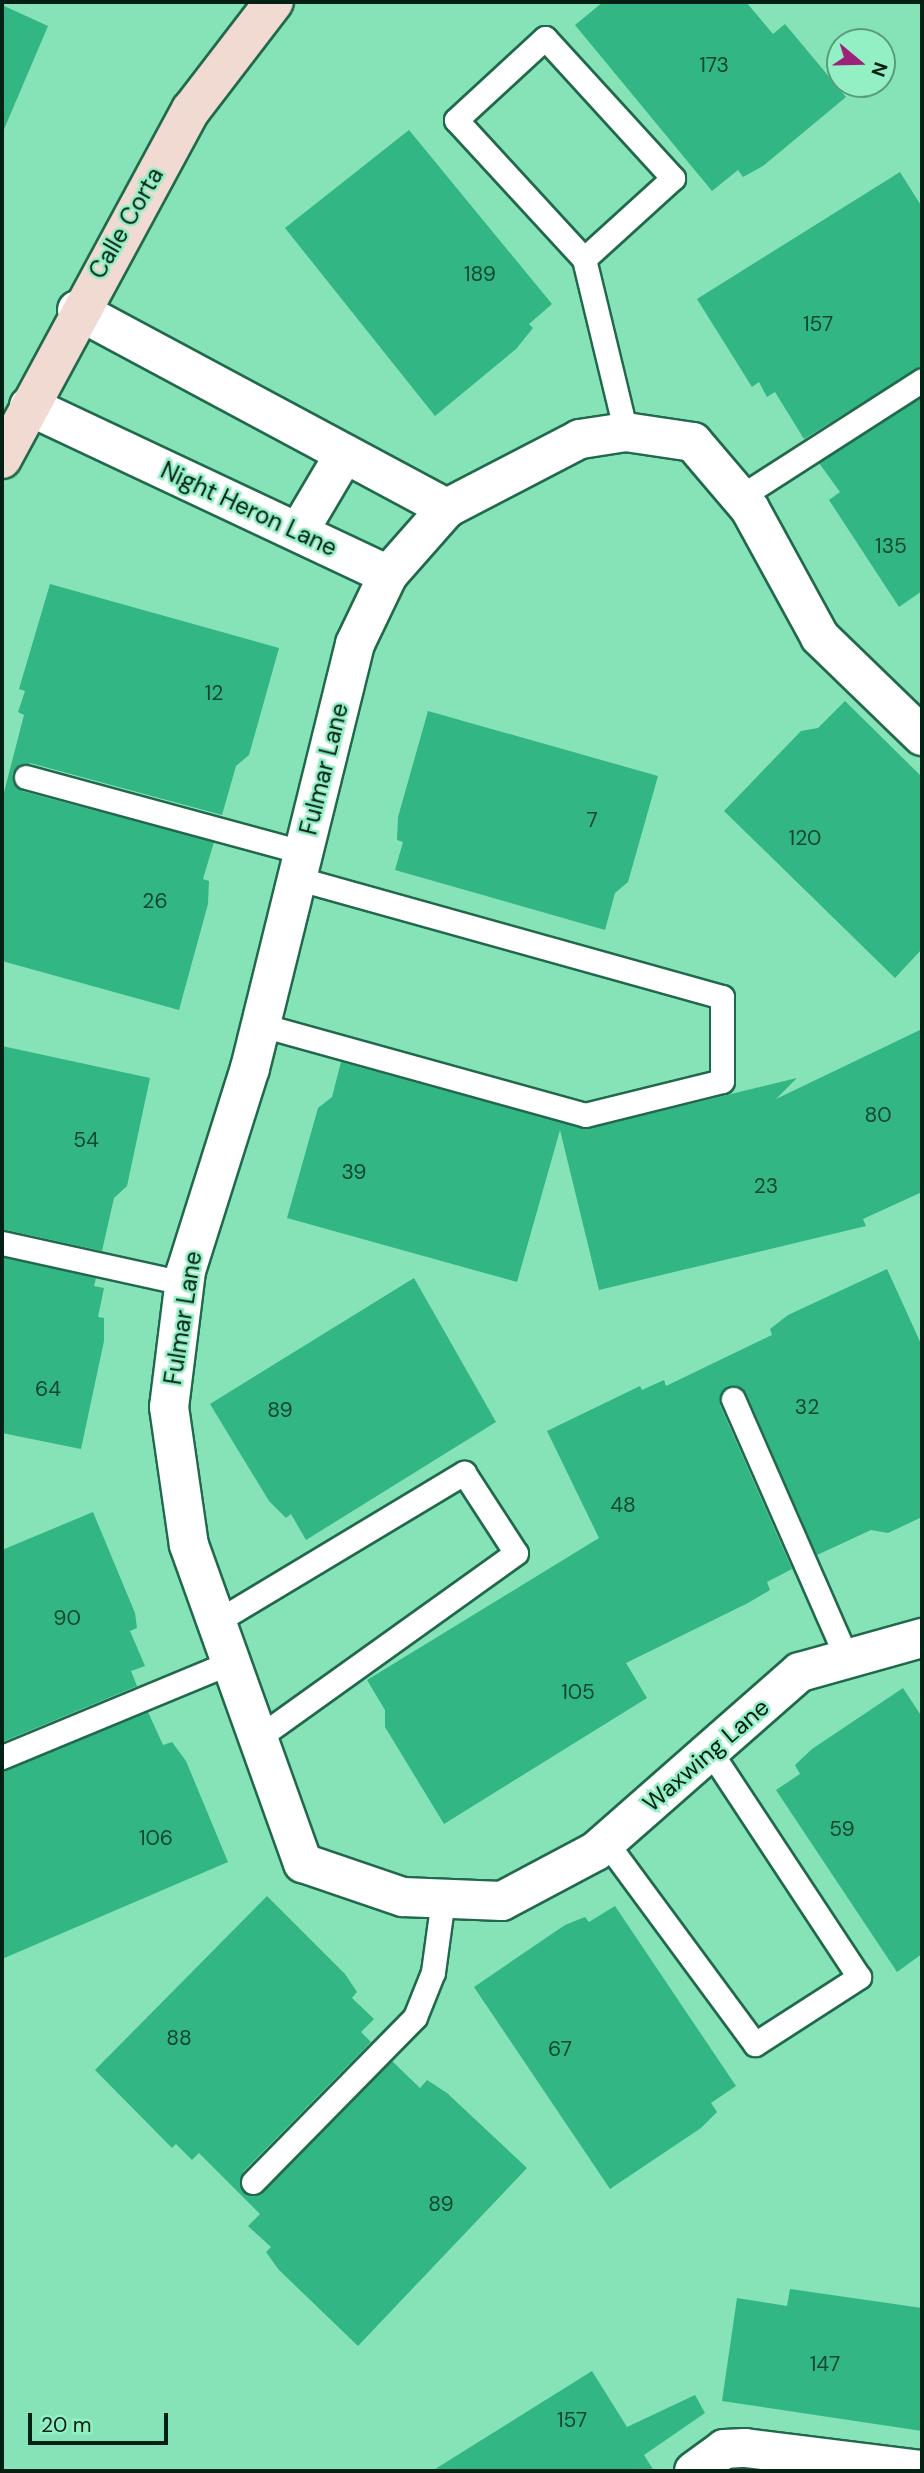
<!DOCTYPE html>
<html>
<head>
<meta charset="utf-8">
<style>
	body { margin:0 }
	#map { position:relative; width:924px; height:2473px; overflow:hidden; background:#86e2b7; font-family:"DM Sans",sans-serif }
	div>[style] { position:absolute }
	.building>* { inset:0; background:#32b684 }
	.roads { filter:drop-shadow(2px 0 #21694c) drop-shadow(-2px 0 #21694c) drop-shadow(0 2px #21694c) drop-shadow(0 -2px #21694c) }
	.lane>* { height:23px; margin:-11.5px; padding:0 11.5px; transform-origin:11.5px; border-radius:11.5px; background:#fff }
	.street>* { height:38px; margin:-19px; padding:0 19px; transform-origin:19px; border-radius:19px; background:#fff }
	.secondary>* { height:38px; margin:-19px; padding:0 19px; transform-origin:19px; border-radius:19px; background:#f0dad1 }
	span { translate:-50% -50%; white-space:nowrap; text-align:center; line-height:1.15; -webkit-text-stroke:5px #93efc4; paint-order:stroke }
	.number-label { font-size:21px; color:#0f4630 }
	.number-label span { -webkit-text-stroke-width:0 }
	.street-label { font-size:24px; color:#032014 }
	.frame { position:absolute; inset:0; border:4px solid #032014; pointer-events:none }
	.north { position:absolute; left:826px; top:28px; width:70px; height:70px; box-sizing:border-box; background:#93efc4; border:2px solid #599c7e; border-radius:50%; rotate:109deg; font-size:19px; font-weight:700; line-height:28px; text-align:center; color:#032014 }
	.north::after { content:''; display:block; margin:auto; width:24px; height:32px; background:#9d2279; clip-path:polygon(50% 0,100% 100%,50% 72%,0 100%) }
	.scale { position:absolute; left:28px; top:2413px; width:140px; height:32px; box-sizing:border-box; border:4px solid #032014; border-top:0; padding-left:9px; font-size:21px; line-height:24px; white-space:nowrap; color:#032014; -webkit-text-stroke:5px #93efc4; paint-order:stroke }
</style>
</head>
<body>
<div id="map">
	<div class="building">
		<div style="clip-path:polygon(603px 2px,746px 2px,773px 34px,785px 24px,846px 97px,763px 166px,743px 177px,738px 170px,712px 191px,575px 25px)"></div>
		<div style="clip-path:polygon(2px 5px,48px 26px,2px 134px)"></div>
		<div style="clip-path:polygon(409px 130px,552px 304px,529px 324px,533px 328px,516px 349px,435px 416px,285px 228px)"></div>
		<div style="clip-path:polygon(900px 172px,922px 207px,922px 366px,804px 439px,775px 392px,767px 397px,759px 382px,752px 387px,697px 299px)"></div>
		<div style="clip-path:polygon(922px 396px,922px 591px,899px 607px,829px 500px,840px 492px,819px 463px)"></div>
		<div style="clip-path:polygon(50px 584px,279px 648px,249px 755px,236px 766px,222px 815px,30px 763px,12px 774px,22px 791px,214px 842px,203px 879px,209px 881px,208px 904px,179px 1010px,2px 961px,2px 800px,24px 715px,18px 712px,25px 691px,19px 689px)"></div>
		<div style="clip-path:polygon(845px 701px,922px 777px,922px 949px,895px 978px,724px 811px,801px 731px,818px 728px)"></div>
		<div style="clip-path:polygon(428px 711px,658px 776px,628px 882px,615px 893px,605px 930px,395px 870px,403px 842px,397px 840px,398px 817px)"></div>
		<div style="clip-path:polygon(922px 1029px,922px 1192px,863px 1219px,866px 1226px,599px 1290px,560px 1130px,517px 1282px,287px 1218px,318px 1108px,332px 1097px,341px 1062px,586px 1129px,797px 1078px,776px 1099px)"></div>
		<div style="clip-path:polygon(2px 1046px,150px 1078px,127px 1186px,114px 1198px,102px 1251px,2px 1229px)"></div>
		<div style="clip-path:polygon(2px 1257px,96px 1278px,94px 1286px,104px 1288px,98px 1317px,104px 1318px,104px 1341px,81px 1449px,2px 1433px)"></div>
		<div style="clip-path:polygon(887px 1269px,922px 1346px,922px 1517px,888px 1533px,871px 1530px,817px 1555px,746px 1393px,727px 1387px,720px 1405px,792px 1569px,767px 1582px,770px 1590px,748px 1603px,626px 1663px,647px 1698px,444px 1824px,385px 1727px,385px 1710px,367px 1680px,599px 1538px,547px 1431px,640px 1386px,642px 1390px,664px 1380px,666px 1386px,772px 1335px,770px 1329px,788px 1315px)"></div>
		<div style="clip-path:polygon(414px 1278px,496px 1422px,306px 1540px,291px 1514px,286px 1518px,269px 1501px,210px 1404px)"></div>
		<div style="clip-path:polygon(93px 1512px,135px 1613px,137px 1628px,130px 1631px,145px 1666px,131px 1671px,137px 1686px,2px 1742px,2px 1550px)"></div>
		<div style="clip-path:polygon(903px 1688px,922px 1717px,922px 1954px,897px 1972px,776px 1790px,800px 1774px,795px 1765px,812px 1749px)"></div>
		<div style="clip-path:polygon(148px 1712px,163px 1745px,172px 1742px,186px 1761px,228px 1862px,2px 1959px,2px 1771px)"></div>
		<div style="clip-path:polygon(267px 1896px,345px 1974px,357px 1992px,352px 1998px,374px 2019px,361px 2032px,371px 2042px,243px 2172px,243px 2191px,263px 2192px,392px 2061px,420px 2088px,427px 2080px,447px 2093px,527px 2168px,358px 2346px,279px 2270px,266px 2252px,271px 2247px,248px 2226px,260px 2214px,199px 2153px,192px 2160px,176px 2144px,172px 2148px,95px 2070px)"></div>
		<div style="clip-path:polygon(615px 1906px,736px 2086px,711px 2103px,717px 2112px,701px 2128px,610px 2189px,474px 1987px,565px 1925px,585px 1917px,589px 1922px)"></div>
		<div style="clip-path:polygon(790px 2289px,922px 2308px,922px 2431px,722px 2401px,737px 2298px,787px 2306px)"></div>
		<div style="clip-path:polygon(592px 2371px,627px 2427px,695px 2395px,705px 2413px,644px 2455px,654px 2471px,432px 2471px)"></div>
	</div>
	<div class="roads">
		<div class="lane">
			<div style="left:584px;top:259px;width:189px;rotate:-132.6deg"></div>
			<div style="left:456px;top:120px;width:121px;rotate:-42.7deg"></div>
			<div style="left:545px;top:38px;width:190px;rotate:47.6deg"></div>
			<div style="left:673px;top:178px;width:120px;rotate:137.7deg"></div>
			<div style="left:584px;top:259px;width:178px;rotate:76.4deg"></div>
			<div style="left:740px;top:497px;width:216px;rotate:-32.7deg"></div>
			<div style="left:26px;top:777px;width:287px;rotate:15.2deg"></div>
			<div style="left:261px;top:1025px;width:336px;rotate:15.5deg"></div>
			<div style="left:585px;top:1115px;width:141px;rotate:-13.9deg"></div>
			<div style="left:722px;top:1081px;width:84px;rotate:-90deg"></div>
			<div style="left:722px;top:997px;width:441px;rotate:-164.4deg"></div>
			<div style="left:2px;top:1243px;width:186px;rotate:12.4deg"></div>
			<div style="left:733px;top:1399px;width:284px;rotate:66.3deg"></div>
			<div style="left:214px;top:1623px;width:292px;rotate:-31deg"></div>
			<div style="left:464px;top:1473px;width:95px;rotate:57deg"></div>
			<div style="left:516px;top:1553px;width:317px;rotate:144.4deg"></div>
			<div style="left:2px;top:1757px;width:243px;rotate:-22.5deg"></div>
			<div style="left:606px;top:1842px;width:251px;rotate:53.6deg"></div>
			<div style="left:755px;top:2044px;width:124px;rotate:-32.8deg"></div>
			<div style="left:859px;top:1977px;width:271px;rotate:-123.4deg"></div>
			<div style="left:253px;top:2182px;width:231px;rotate:-45.5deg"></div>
			<div style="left:415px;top:2017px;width:48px;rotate:-68.2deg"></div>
			<div style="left:433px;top:1972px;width:74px;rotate:-82.2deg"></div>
		</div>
		<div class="street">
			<div style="left:77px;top:310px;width:420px;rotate:28.2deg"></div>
			<div style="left:29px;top:406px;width:397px;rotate:25.2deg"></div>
			<div style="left:299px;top:531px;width:88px;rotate:-59.4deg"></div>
			<div style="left:922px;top:736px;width:142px;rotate:-135.9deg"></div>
			<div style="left:820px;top:637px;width:146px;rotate:-118.7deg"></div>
			<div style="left:750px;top:509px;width:88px;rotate:-130.4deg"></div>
			<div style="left:693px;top:442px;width:68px;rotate:-171.5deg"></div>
			<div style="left:626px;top:432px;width:47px;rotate:171.3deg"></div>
			<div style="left:580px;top:439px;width:150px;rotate:152.6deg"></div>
			<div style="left:447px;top:508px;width:89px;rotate:131.4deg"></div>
			<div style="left:388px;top:575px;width:76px;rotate:115.6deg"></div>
			<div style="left:355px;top:644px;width:437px;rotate:103.9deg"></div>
			<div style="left:250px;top:1068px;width:213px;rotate:107.5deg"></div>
			<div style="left:186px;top:1271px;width:137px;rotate:97.1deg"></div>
			<div style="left:169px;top:1407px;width:139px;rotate:81.8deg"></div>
			<div style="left:189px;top:1545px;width:338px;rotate:70.3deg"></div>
			<div style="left:303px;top:1863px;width:106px;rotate:18.8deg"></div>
			<div style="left:403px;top:1897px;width:99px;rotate:2.3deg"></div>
			<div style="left:502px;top:1901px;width:106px;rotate:-28deg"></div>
			<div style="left:596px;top:1851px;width:271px;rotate:-41.3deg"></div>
			<div style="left:800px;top:1672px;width:127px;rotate:-15.6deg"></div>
			<div style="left:694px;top:2471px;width:37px;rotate:-36deg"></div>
			<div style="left:724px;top:2449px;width:21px;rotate:-3deg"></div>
			<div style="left:745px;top:2448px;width:178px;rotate:7.1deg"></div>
		</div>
		<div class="secondary">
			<div style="left:2px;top:459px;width:397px;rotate:-61.6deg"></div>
			<div style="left:191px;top:110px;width:136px;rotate:-52.5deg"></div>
		</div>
	</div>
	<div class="number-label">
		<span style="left:714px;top:65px">173</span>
		<span style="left:480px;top:274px">189</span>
		<span style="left:818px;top:324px">157</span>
		<span style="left:891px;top:546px">135</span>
		<span style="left:214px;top:693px">12</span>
		<span style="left:592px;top:820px">7</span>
		<span style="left:805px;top:838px">120</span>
		<span style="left:155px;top:901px">26</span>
		<span style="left:878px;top:1115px">80</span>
		<span style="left:86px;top:1140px">54</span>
		<span style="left:354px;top:1172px">39</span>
		<span style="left:766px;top:1186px">23</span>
		<span style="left:48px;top:1389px">64</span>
		<span style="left:807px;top:1407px">32</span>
		<span style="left:280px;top:1410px">89</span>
		<span style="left:623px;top:1505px">48</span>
		<span style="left:67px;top:1618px">90</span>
		<span style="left:578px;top:1692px">105</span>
		<span style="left:842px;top:1829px">59</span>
		<span style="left:156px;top:1838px">106</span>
		<span style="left:179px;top:2038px">88</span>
		<span style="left:560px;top:2049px">67</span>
		<span style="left:441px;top:2204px">89</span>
		<span style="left:825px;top:2364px">147</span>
		<span style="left:572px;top:2420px">157</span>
	</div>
	<div class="street-label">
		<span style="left:126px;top:223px;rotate:-60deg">Calle Corta</span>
		<span style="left:249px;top:509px;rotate:25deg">Night Heron Lane</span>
		<span style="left:324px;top:769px;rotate:-76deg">Fulmar Lane</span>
		<span style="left:183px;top:1318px;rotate:-81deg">Fulmar Lane</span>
		<span style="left:706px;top:1755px;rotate:-41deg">Waxwing Lane</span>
	</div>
	<div class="frame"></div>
	<div class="north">N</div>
	<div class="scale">20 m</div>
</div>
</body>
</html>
